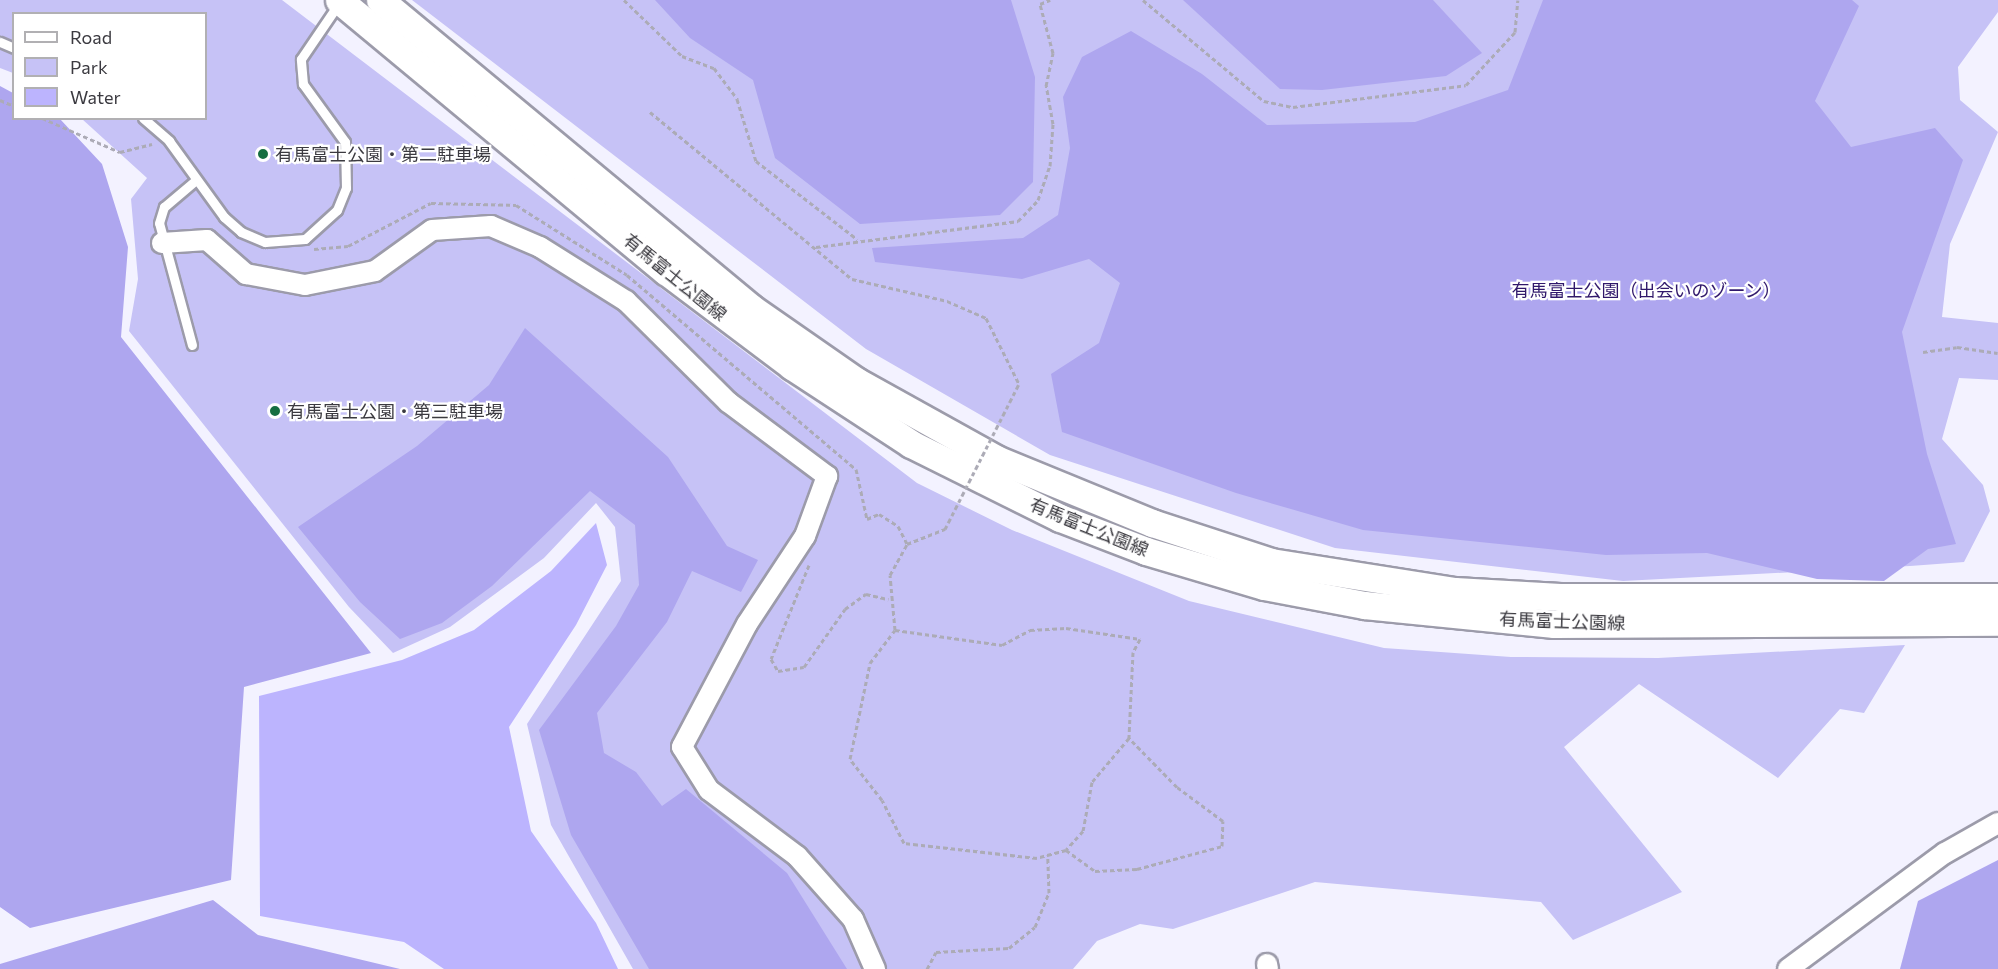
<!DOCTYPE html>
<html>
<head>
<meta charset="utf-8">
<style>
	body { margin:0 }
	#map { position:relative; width:1998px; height:969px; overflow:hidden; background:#f3f2ff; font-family:Commissioner,"Noto Sans JP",sans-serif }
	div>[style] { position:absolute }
	.green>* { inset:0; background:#c6c2f6 }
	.forest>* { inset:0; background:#aea6ef }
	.water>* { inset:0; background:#bcb4fe }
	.path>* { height:3px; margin-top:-1.5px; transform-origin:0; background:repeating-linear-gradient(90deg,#acabb6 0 4.5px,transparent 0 7.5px) }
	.roads { filter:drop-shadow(2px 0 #9c9baa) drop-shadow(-2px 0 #9c9baa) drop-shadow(0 2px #9c9baa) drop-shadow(0 -2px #9c9baa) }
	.lane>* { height:9px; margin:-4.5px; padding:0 4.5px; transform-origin:4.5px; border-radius:4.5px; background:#fff }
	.street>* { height:20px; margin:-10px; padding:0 10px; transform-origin:10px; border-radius:10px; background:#fff }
	.secondary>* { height:27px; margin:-13.5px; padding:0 13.5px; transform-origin:13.5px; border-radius:13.5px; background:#fff }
	.path-bridge>* { height:3px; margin-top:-1.5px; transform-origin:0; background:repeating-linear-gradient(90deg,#acabb6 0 4.5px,transparent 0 7.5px) }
	.dots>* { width:16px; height:16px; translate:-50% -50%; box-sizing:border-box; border:3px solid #fff; border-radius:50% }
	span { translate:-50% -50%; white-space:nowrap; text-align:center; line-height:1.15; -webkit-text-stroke:4.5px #fff; paint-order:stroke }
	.poi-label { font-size:18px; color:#3b3a40 }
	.left { translate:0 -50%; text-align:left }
	.street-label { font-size:18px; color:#3b3a40 }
	.park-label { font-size:18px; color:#30186b }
	.legend { position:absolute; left:12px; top:12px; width:195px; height:108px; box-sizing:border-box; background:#fff; border:2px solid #b1b0b3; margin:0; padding:8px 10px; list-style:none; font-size:18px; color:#3b3a40 }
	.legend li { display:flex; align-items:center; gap:12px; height:30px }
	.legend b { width:30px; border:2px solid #b1b0b3 }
</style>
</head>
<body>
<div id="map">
	<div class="green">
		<div style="clip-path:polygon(0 0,282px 0,917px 483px,1012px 530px,1189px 601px,1384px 648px,1511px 657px,1658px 658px,1905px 645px,1864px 713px,1840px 709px,1778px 778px,1639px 684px,1564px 747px,1682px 892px,1573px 940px,1541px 902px,1315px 882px,1173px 929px,1140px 924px,1097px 941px,1073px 969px,633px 969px,551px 825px,527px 724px,621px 581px,615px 527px,596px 503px,544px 558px,450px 627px,393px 653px,349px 607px,129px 331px,138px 279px,131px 199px,147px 178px,82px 119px,206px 118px,206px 14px,14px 14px,13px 73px,0 68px)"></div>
		<div style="clip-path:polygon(412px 0,1998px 0,1998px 12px,1958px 67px,1960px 100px,1998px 132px,1950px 244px,1942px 317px,1998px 323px,1998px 380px,1959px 378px,1942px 439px,1983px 485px,1990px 511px,1964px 562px,1910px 566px,1623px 581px,1335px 548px,1050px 455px,866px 349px)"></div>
	</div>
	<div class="forest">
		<div style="clip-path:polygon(655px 0,1011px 0,1035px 77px,1033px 182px,1000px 215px,860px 224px,775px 158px,753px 80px,690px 38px)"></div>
		<div style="clip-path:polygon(1183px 0,1433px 0,1482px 53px,1446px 76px,1322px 90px,1280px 89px)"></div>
		<div style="clip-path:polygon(1543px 0,1852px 0,1859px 6px,1815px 101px,1851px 147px,1935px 128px,1963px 160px,1902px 332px,1927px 454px,1956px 544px,1928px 549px,1884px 581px,1817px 579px,1707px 553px,1606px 555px,1363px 530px,1236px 493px,1062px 432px,1051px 374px,1099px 343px,1120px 283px,1089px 259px,1022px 279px,875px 262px,872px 248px,1023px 238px,1058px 215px,1070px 148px,1063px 97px,1082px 57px,1131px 31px,1202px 74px,1267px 125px,1415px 122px,1508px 90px)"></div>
		<div style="clip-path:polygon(0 86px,13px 93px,14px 118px,60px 119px,102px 164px,128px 247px,121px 337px,371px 653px,244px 687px,231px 880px,30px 928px,0 907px)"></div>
		<div style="clip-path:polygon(525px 328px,668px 457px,727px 546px,758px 560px,741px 592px,692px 571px,667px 622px,597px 713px,604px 753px,636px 772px,662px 806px,686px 789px,787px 873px,847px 969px,649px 969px,571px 835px,539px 730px,616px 626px,639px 585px,635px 525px,590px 491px,492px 586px,442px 623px,400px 639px,360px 602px,298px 527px,417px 446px,489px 385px)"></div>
		<div style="clip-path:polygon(1998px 860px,1998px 969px,1900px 969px,1918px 901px)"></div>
		<div style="clip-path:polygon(213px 900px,258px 935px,400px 969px,0 969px,0 964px)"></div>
	</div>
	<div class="water">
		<div style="clip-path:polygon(596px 523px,607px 565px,576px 625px,509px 727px,531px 831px,596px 923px,618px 969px,444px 969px,404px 942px,260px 916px,259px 696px,402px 660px,474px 630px,551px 571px)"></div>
	</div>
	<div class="path">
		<div style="left:624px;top:0;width:81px;rotate:44deg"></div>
		<div style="left:682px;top:56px;width:34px;rotate:21deg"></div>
		<div style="left:714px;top:68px;width:39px;rotate:53deg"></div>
		<div style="left:737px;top:99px;width:65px;rotate:73deg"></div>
		<div style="left:756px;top:161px;width:128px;rotate:37.7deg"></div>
		<div style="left:1143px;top:0;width:158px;rotate:39.9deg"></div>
		<div style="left:1264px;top:101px;width:30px;rotate:12deg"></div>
		<div style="left:1293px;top:107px;width:174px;rotate:-7.2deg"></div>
		<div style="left:1466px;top:85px;width:72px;rotate:-47.2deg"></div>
		<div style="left:1515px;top:32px;width:32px;rotate:-85deg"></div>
		<div style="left:0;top:100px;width:15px;rotate:23deg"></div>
		<div style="left:650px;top:112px;width:262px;rotate:39.6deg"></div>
		<div style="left:852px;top:279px;width:98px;rotate:13deg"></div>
		<div style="left:947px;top:301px;width:43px;rotate:23.6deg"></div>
		<div style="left:986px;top:318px;width:74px;rotate:63.4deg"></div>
		<div style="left:42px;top:118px;width:85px;rotate:23.6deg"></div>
		<div style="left:120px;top:152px;width:33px;rotate:-14deg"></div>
		<div style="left:816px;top:247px;width:204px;rotate:-7.3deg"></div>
		<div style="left:1018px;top:221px;width:29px;rotate:-46deg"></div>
		<div style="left:1038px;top:200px;width:36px;rotate:-71deg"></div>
		<div style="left:1050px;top:166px;width:42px;rotate:-85.9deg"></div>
		<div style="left:1053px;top:124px;width:39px;rotate:-100deg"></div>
		<div style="left:1046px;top:86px;width:34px;rotate:-78deg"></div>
		<div style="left:1053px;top:53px;width:51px;rotate:-104.9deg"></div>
		<div style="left:1040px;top:4px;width:11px;rotate:-22deg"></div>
		<div style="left:314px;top:249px;width:34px;rotate:-5deg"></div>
		<div style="left:348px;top:246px;width:93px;rotate:-27.4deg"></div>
		<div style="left:431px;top:203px;width:85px;rotate:1.3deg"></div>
		<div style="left:516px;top:205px;width:131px;rotate:32.2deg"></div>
		<div style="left:627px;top:275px;width:300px;rotate:40.3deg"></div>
		<div style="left:856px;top:469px;width:51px;rotate:77.6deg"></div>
		<div style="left:867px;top:519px;width:13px;rotate:-23deg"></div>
		<div style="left:879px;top:514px;width:22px;rotate:32deg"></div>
		<div style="left:898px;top:526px;width:20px;rotate:63deg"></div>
		<div style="left:907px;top:544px;width:41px;rotate:-21.5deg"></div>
		<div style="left:1923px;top:352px;width:34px;rotate:-8deg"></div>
		<div style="left:1957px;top:347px;width:41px;rotate:8.3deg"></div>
		<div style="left:809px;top:565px;width:101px;rotate:112deg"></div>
		<div style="left:771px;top:659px;width:14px;rotate:60deg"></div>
		<div style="left:778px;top:671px;width:26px;rotate:-9deg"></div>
		<div style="left:804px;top:667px;width:71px;rotate:-54.7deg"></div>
		<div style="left:845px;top:609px;width:26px;rotate:-36deg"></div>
		<div style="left:866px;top:594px;width:23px;rotate:13deg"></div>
		<div style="left:895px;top:630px;width:108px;rotate:8deg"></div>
		<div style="left:1002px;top:645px;width:32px;rotate:-28deg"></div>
		<div style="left:1030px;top:630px;width:36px;rotate:-3deg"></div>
		<div style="left:1066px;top:628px;width:75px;rotate:8.5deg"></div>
		<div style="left:1140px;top:639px;width:15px;rotate:118deg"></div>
		<div style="left:1133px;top:652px;width:86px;rotate:92.7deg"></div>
		<div style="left:1129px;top:738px;width:57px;rotate:130.1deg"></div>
		<div style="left:1092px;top:782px;width:50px;rotate:100.4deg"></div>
		<div style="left:1083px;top:831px;width:25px;rotate:132deg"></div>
		<div style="left:1066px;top:850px;width:30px;rotate:165deg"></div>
		<div style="left:1037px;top:858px;width:134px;rotate:-173.6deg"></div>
		<div style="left:904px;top:843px;width:48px;rotate:-117.1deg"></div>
		<div style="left:882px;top:800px;width:52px;rotate:-128deg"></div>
		<div style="left:850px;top:759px;width:98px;rotate:-78.2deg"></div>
		<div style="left:870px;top:663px;width:41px;rotate:-52.9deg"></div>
		<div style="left:895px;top:630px;width:55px;rotate:-95.2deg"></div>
		<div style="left:890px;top:575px;width:35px;rotate:-61deg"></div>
		<div style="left:1066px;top:850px;width:36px;rotate:36deg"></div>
		<div style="left:1095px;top:871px;width:42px;rotate:-2.7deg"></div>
		<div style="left:1137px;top:869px;width:88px;rotate:-15.1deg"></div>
		<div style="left:1222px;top:846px;width:25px;rotate:-88deg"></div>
		<div style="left:1223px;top:821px;width:57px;rotate:-143.5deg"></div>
		<div style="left:1177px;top:787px;width:69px;rotate:-134.4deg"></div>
		<div style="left:927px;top:969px;width:19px;rotate:-62deg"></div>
		<div style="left:936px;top:952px;width:73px;rotate:-3.1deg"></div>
		<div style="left:1009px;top:948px;width:33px;rotate:-39deg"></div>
		<div style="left:1035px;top:927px;width:37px;rotate:-68deg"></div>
		<div style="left:1049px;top:893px;width:38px;rotate:-92deg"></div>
	</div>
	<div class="roads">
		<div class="lane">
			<div style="left:0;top:42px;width:15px;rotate:23deg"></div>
			<div style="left:143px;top:118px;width:35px;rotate:41deg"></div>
			<div style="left:169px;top:141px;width:94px;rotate:54.1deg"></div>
			<div style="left:224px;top:217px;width:23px;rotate:41deg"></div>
			<div style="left:241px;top:232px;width:26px;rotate:23deg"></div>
			<div style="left:265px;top:242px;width:40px;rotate:-4.3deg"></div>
			<div style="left:305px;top:239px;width:43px;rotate:-42.2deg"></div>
			<div style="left:337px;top:210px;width:24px;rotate:-68deg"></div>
			<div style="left:346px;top:188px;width:46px;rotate:-91.2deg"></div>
			<div style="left:345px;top:142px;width:72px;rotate:-125.9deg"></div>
			<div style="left:303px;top:84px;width:25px;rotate:-95deg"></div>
			<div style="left:301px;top:59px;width:68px;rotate:-55.8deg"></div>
			<div style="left:192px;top:345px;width:126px;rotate:-105.1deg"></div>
			<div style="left:159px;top:223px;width:17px;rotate:-73deg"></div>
			<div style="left:164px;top:207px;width:42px;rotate:-40.2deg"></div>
		</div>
		<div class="street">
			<div style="left:162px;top:243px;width:45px;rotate:-3.8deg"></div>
			<div style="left:207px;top:240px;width:52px;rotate:41.1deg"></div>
			<div style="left:246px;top:274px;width:60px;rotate:10.6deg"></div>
			<div style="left:305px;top:285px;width:71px;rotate:-11.3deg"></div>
			<div style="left:375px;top:271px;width:70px;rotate:-35.7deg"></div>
			<div style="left:432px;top:230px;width:59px;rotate:-3.9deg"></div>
			<div style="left:491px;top:226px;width:53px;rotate:23.2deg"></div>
			<div style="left:540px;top:247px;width:102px;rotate:32.1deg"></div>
			<div style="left:626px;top:301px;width:144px;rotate:44.7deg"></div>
			<div style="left:728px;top:402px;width:124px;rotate:36.8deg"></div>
			<div style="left:827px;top:476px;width:64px;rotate:110.1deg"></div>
			<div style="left:805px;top:536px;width:105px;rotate:123.4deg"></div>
			<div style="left:747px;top:624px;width:139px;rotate:117.9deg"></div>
			<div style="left:682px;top:747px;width:51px;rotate:57.9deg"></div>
			<div style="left:709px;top:790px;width:110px;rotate:36.9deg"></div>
			<div style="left:797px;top:856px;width:84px;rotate:48.4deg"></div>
			<div style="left:853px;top:919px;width:55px;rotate:66.3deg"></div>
			<div style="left:1267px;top:964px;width:5px;rotate:79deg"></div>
			<div style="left:1788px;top:969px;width:195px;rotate:-36.5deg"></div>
			<div style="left:1945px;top:853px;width:61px;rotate:-29.5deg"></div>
		</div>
		<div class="secondary">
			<div style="left:339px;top:0;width:425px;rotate:39.7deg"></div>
			<div style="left:666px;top:271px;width:158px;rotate:37deg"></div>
			<div style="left:792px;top:366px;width:142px;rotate:33.2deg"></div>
			<div style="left:911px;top:444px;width:166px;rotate:26.4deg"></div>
			<div style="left:1060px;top:518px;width:92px;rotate:21deg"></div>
			<div style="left:1146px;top:551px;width:123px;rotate:16.5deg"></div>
			<div style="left:1264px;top:586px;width:102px;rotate:10.8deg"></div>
			<div style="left:1364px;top:605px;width:191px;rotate:5.7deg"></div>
			<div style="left:1554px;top:624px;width:444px;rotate:-0.3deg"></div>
			<div style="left:380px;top:0;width:482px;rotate:39.7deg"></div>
			<div style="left:751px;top:308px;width:128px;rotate:34.8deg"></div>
			<div style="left:856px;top:381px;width:160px;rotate:29.1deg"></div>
			<div style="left:996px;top:459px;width:169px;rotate:22.3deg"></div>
			<div style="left:1152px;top:523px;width:125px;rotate:18.1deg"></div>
			<div style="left:1271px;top:562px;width:186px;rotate:9deg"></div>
			<div style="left:1455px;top:591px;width:105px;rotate:3.3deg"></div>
			<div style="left:1560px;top:597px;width:438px"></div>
		</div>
	</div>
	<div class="path-bridge">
		<div style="left:945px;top:529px;width:163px;rotate:-63deg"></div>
	</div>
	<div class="dots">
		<div style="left:263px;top:154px;background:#166e41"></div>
		<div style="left:275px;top:411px;background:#166e41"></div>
	</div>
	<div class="poi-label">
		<span class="left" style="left:275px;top:154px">有馬富士公園・第二駐車場</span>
		<span class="left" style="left:287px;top:411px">有馬富士公園・第三駐車場</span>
	</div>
	<div class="street-label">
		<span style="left:675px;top:277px;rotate:39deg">有馬富士公園線</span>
		<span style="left:1089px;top:527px;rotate:22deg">有馬富士公園線</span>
		<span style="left:1562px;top:621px;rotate:2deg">有馬富士公園線</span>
	</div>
	<div class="park-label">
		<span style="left:1646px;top:290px">有馬富士公園（出会いのゾーン）</span>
	</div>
	<ul class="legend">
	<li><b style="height:8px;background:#fff"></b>Road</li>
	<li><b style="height:16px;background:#c6c2f6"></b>Park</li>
	<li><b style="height:16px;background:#bcb4fe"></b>Water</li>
	</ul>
</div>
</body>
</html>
